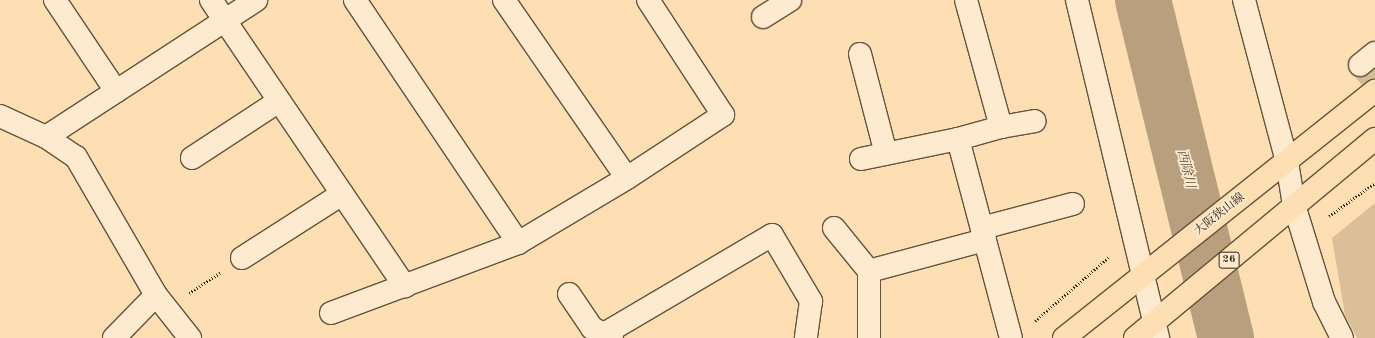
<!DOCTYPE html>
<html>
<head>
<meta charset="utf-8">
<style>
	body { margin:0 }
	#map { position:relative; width:1375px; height:338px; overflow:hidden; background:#fedfb3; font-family:"Old Standard TT","Noto Serif JP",serif }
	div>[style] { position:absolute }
	.green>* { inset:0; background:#dbbf98 }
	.river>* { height:56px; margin:-28px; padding:0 28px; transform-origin:28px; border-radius:28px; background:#b99f7e }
	.minor-tunnel>* { height:22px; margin-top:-11px; transform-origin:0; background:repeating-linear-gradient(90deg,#d5ba94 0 22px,transparent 0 33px) }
	.path>* { height:2.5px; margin-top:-1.25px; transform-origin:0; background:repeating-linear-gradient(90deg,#322416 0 1px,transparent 0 3px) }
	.roads { filter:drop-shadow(1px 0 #65533d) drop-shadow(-1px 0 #65533d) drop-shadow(0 1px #65533d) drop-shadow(0 -1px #65533d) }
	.minor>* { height:22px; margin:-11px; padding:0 11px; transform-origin:11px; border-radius:11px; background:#feeace }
	.major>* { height:22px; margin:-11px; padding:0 11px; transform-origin:11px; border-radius:11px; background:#fedfb3 }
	span { translate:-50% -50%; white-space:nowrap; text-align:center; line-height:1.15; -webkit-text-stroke:3.5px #feeace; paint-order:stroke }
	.shield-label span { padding:1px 3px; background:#feeace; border:1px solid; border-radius:3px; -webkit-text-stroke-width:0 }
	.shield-label { font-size:11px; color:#322416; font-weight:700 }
	.street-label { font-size:12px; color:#322416 }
	.water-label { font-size:13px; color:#614f3a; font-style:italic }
</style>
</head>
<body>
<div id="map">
	<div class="green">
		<div style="clip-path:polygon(1375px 203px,1375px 338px,1357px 338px,1345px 315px,1332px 238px)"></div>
	</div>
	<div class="river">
		<div style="left:1143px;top:0;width:348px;rotate:76.2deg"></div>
	</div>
	<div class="minor-tunnel">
		<div style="left:1360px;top:65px;width:24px;rotate:52deg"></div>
	</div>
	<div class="path">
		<div style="left:1329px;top:216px;width:57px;rotate:-35.7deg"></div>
		<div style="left:189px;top:293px;width:37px;rotate:-33deg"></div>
		<div style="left:1035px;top:321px;width:99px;rotate:-40.9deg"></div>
	</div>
	<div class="roads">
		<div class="minor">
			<div style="left:55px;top:0;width:110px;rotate:56.2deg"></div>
			<div style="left:211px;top:0;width:346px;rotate:55.9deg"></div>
			<div style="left:355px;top:0;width:293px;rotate:56.1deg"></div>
			<div style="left:504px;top:0;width:216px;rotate:55.4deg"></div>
			<div style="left:966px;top:0;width:132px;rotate:74.6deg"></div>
			<div style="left:1001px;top:127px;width:45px;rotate:164.4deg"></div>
			<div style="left:958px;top:139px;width:206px;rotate:75.1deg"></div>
			<div style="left:1077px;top:0;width:348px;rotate:76.5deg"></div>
			<div style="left:1244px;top:0;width:168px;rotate:75.1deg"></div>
			<div style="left:1287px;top:162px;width:44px;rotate:80.8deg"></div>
			<div style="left:1294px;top:205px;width:102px;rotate:72.8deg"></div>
			<div style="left:1324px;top:302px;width:40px;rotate:63.4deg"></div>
			<div style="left:763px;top:17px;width:32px;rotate:-32deg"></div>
			<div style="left:860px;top:54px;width:103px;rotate:75.4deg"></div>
			<div style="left:1360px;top:65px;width:19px;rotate:-39deg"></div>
			<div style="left:0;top:116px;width:51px;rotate:24.5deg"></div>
			<div style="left:46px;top:137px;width:36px;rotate:34deg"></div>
			<div style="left:76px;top:157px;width:160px;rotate:59.9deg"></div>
			<div style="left:1001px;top:127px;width:34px;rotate:-10deg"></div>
			<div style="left:46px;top:137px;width:251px;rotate:-33.1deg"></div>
			<div style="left:192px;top:158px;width:104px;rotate:-33.2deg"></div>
			<div style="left:861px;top:159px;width:99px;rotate:-11.7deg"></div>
			<div style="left:834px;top:228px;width:55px;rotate:50.9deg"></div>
			<div style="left:869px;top:271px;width:120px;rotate:-15deg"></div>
			<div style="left:982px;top:228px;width:94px;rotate:-14.8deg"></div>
			<div style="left:242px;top:258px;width:119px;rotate:-32.6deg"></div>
			<div style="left:869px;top:271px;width:67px;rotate:90deg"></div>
			<div style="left:569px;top:294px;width:41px;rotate:55.9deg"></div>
			<div style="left:592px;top:328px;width:13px;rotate:27deg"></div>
			<div style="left:331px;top:313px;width:200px;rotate:-20.5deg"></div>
			<div style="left:518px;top:243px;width:127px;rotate:-30.8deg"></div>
			<div style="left:627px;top:178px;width:115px;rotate:-33.3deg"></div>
			<div style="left:723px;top:115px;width:137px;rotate:-123.1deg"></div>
			<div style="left:114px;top:338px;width:60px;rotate:-45.7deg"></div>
			<div style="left:156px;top:295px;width:55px;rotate:51.7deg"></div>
			<div style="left:612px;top:338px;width:9px;rotate:-153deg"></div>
			<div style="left:604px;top:334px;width:195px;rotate:-30.5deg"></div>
			<div style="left:772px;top:235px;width:77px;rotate:59.4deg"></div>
			<div style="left:811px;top:301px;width:37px;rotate:98deg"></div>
		</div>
		<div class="major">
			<div style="left:1064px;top:338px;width:397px;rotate:-38.5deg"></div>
			<div style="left:1135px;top:338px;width:312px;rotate:-39.7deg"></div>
		</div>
	</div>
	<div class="shield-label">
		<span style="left:1229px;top:260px">26</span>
	</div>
	<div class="street-label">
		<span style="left:1220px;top:215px;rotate:-38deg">大阪狭山線</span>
	</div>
	<div class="water-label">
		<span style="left:1185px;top:169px;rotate:76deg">西除川</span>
	</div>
</div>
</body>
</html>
